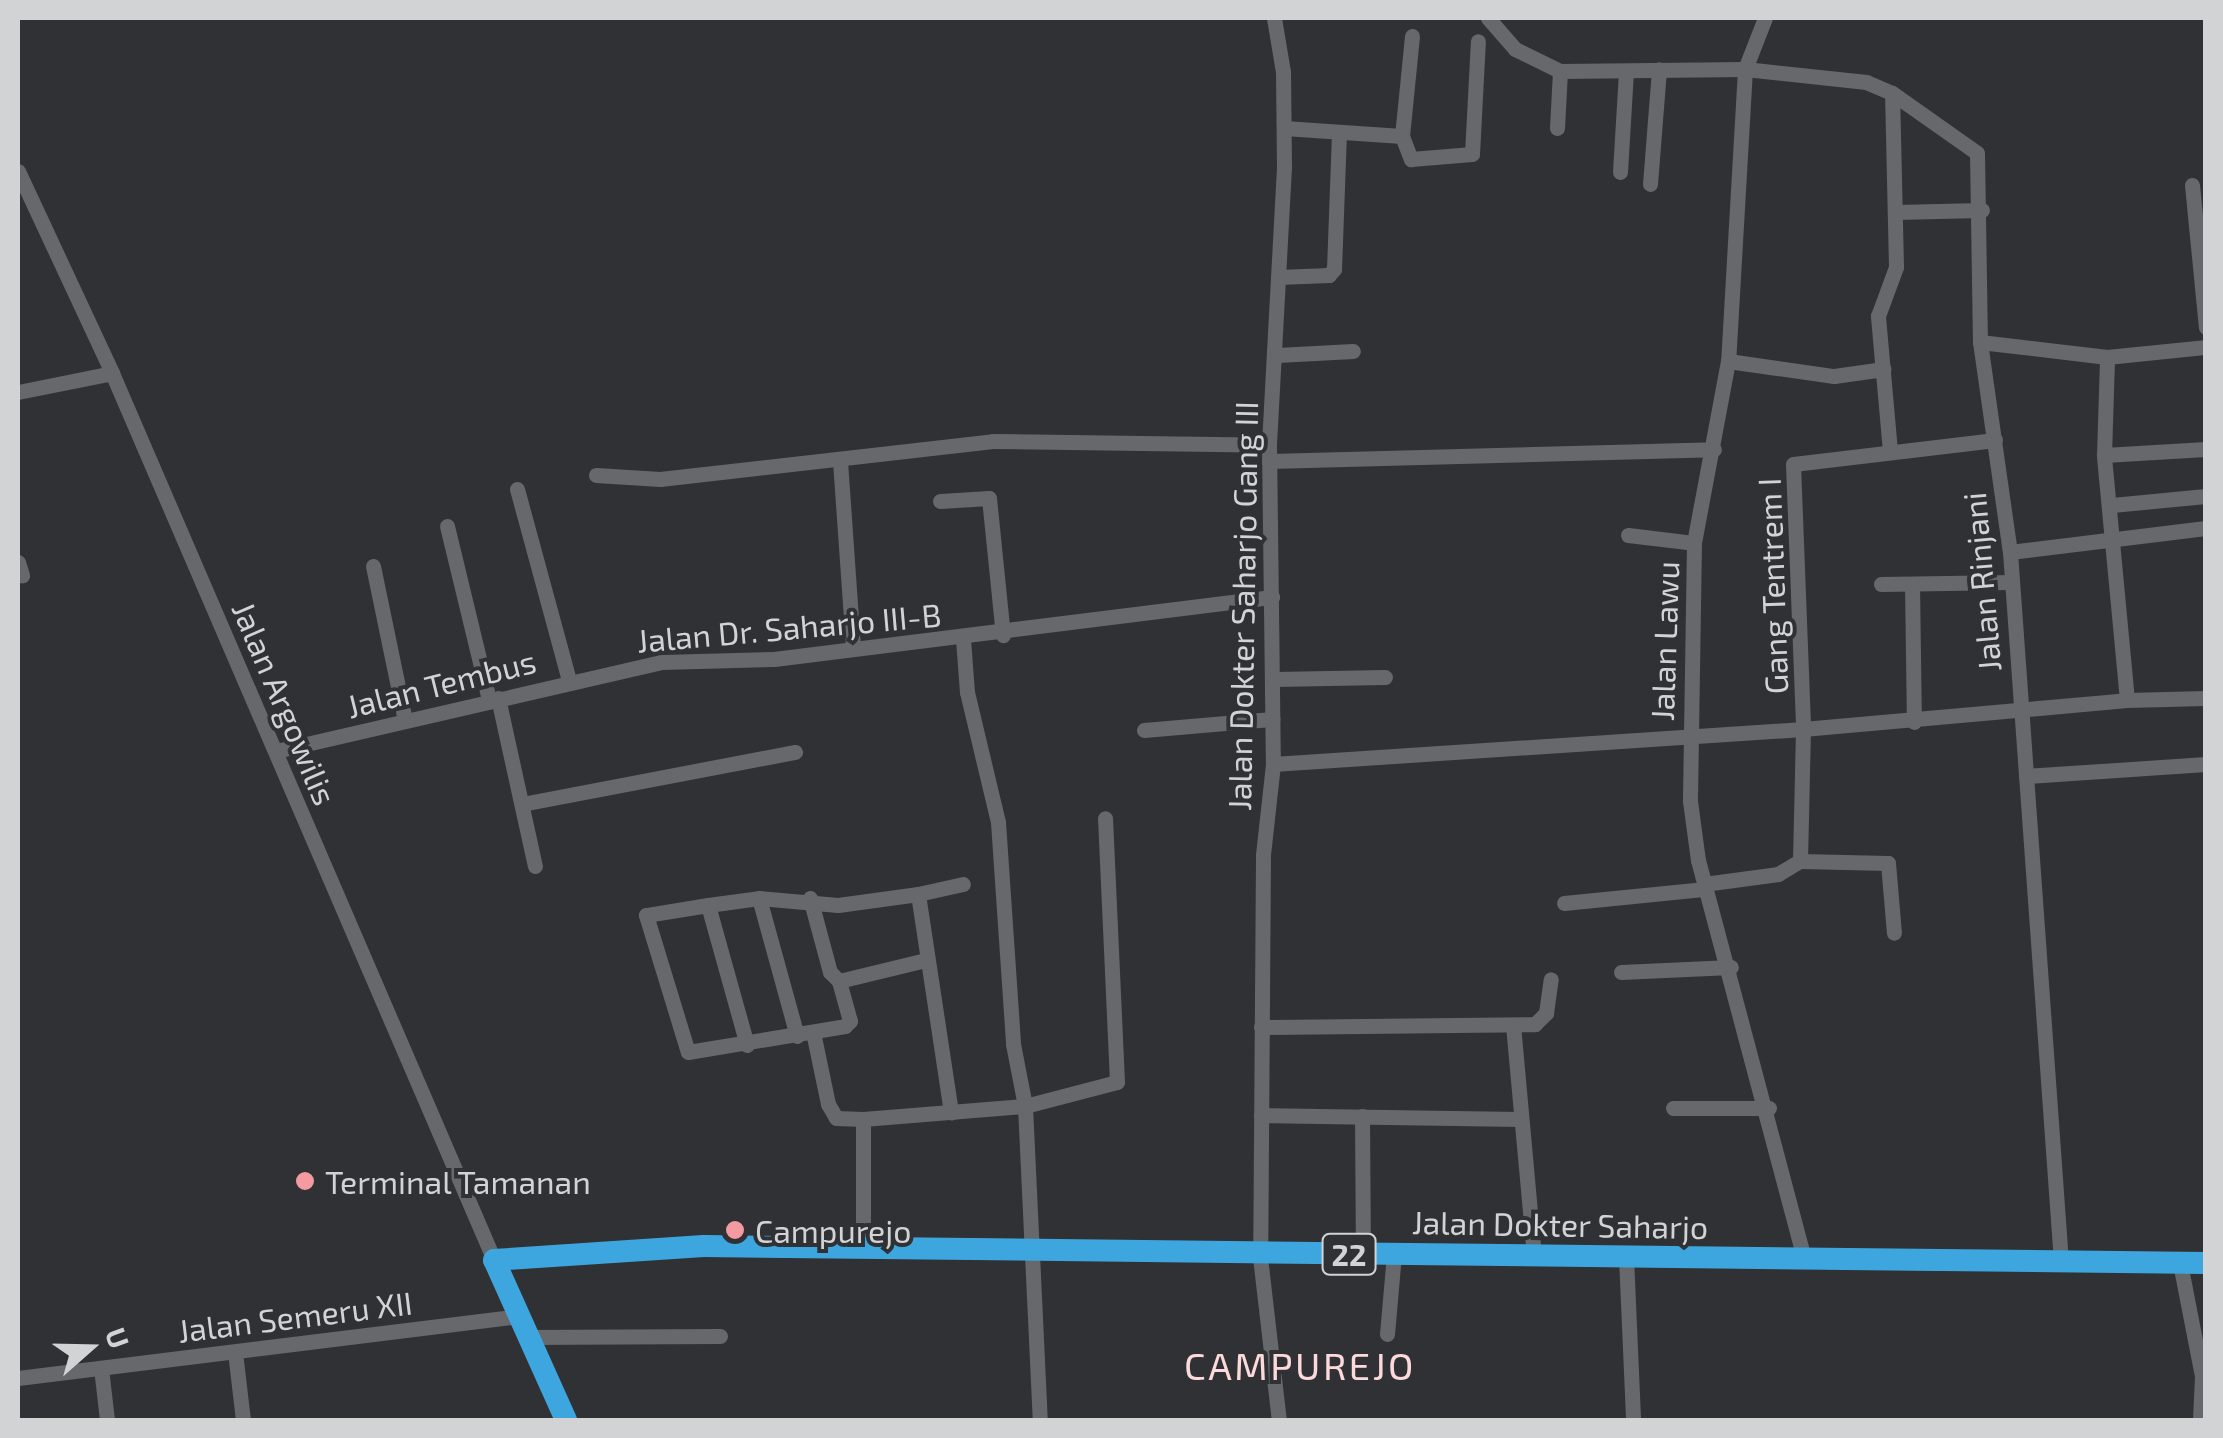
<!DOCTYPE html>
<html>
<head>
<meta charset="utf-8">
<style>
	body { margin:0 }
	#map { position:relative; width:2223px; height:1438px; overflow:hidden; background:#303134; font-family:"Exo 2",sans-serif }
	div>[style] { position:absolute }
	.minor>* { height:15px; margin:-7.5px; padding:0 7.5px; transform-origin:7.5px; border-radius:7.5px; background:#66686b }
	.highway>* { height:22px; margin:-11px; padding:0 11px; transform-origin:11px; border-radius:11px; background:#3ea6df }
	.dots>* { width:28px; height:28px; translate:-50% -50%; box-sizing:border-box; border:5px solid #303134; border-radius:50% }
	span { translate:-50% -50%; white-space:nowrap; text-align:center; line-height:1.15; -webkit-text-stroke:8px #303134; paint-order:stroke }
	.shield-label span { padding:2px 8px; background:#303134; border:2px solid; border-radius:8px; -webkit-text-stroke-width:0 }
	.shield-label { font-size:30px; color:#d2d3d5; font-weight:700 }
	.street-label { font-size:32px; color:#d2d3d5 }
	.poi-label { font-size:32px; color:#d2d3d5 }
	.left { translate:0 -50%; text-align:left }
	.quarter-label { font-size:38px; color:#fcd9da; letter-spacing:2.5px }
	.frame { position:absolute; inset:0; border:20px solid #d2d3d5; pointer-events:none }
	.north { position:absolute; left:40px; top:1298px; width:100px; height:100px; -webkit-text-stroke:8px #303134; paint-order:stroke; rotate:70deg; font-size:28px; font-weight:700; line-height:40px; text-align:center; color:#d2d3d5 }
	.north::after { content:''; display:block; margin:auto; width:35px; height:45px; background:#d2d3d5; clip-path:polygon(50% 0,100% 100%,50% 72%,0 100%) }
</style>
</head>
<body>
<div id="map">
	<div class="minor">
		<div style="left:1274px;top:18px;width:55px;rotate:80.5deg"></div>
		<div style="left:1283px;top:72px;width:95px;rotate:89.4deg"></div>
		<div style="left:1284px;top:167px;width:278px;rotate:93.1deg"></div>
		<div style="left:1269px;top:445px;width:319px;rotate:89.3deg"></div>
		<div style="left:1273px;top:764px;width:92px;rotate:96.3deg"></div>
		<div style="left:1263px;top:855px;width:402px;rotate:90.4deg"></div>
		<div style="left:1260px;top:1257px;width:164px;rotate:83.4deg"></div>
		<div style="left:1488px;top:18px;width:41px;rotate:48.9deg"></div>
		<div style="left:1515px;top:49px;width:50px;rotate:26.1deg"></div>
		<div style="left:1765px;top:18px;width:55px;rotate:111.4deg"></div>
		<div style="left:1745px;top:69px;width:292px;rotate:93.3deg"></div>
		<div style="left:1728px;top:361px;width:185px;rotate:100.6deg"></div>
		<div style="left:1694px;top:543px;width:258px;rotate:90.9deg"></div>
		<div style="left:1690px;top:801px;width:60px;rotate:82.3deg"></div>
		<div style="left:1698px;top:860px;width:413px;rotate:75.1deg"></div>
		<div style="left:1412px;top:36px;width:100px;rotate:95.7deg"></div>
		<div style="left:1402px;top:136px;width:25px;rotate:69deg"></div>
		<div style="left:1411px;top:159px;width:61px;rotate:-4.7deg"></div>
		<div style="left:1472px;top:154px;width:113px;rotate:-87deg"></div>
		<div style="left:1284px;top:128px;width:118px;rotate:3.9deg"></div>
		<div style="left:1557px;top:128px;width:57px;rotate:-87deg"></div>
		<div style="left:1560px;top:71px;width:185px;rotate:-0.6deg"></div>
		<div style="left:1745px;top:69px;width:122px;rotate:6.1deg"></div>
		<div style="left:1866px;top:82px;width:28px;rotate:23deg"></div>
		<div style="left:1892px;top:93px;width:104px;rotate:35.2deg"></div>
		<div style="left:1977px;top:153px;width:189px;rotate:89.1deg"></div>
		<div style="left:1980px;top:342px;width:212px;rotate:81.9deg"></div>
		<div style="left:2010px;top:552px;width:711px;rotate:85.89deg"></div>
		<div style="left:18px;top:171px;width:223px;rotate:65deg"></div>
		<div style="left:112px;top:373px;width:966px;rotate:66.7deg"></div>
		<div style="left:1620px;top:172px;width:101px;rotate:-86.6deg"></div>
		<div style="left:1650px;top:184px;width:115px;rotate:-85.5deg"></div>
		<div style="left:2192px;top:185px;width:143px;rotate:84.4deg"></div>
		<div style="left:1895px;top:212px;width:87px;rotate:-1.3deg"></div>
		<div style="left:1278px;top:277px;width:51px;rotate:-2.2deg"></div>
		<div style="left:1329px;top:275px;width:8px;rotate:-50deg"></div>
		<div style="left:1334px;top:269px;width:136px;rotate:-87.9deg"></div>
		<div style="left:1980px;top:342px;width:128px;rotate:6.7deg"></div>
		<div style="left:2107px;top:357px;width:100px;rotate:-5.8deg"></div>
		<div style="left:1277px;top:355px;width:76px;rotate:-3deg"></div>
		<div style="left:1728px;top:361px;width:107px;rotate:8.1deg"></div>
		<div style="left:1834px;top:376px;width:50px;rotate:-8deg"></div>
		<div style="left:18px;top:392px;width:96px;rotate:-11.4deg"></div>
		<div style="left:1995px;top:440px;width:203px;rotate:173.2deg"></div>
		<div style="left:1793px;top:464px;width:265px;rotate:87.8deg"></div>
		<div style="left:1803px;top:729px;width:325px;rotate:-5.1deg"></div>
		<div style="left:2127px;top:700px;width:246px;rotate:-95.4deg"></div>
		<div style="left:2104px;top:455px;width:98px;rotate:-88.2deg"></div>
		<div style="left:1890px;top:451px;width:136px;rotate:-95.1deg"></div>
		<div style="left:1878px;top:316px;width:52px;rotate:-69.8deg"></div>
		<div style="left:1896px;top:267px;width:174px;rotate:-91.3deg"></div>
		<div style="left:2104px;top:455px;width:102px;rotate:-3.4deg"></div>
		<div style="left:840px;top:461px;width:187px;rotate:86deg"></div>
		<div style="left:1269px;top:461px;width:445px;rotate:-1.5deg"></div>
		<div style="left:596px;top:475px;width:64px;rotate:3.6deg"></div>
		<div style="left:660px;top:479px;width:335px;rotate:-6.5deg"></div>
		<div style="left:993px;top:441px;width:276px;rotate:0.8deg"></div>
		<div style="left:517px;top:489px;width:199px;rotate:74.8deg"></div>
		<div style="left:940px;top:501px;width:49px;rotate:-3.5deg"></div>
		<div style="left:989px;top:498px;width:138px;rotate:84.2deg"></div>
		<div style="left:2112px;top:505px;width:94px;rotate:-5.5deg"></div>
		<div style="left:447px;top:526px;width:179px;rotate:76.4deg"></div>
		<div style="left:1628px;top:535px;width:66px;rotate:6.9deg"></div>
		<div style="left:2010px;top:552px;width:197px;rotate:-7deg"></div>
		<div style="left:18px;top:562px;width:14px;rotate:73deg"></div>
		<div style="left:373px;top:566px;width:158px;rotate:78.3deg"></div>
		<div style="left:1881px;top:584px;width:131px;rotate:-0.9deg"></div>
		<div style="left:1912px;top:584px;width:138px;rotate:89.2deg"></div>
		<div style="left:963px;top:639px;width:53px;rotate:85.7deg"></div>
		<div style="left:967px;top:692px;width:134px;rotate:76.6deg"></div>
		<div style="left:998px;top:822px;width:223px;rotate:86.1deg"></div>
		<div style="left:1013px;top:1044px;width:63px;rotate:79deg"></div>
		<div style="left:1025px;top:1106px;width:314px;rotate:87.3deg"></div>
		<div style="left:1274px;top:679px;width:111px;rotate:-1deg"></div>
		<div style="left:498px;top:698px;width:172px;rotate:77.6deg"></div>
		<div style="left:2127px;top:700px;width:79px;rotate:-1.5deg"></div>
		<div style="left:1144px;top:730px;width:129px;rotate:-4.9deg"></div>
		<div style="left:276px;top:751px;width:395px;rotate:-13deg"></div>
		<div style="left:661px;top:662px;width:113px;rotate:-1.5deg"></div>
		<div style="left:774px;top:659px;width:502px;rotate:-7.1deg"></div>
		<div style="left:1273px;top:764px;width:531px;rotate:-3.78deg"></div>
		<div style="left:1803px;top:729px;width:132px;rotate:91.3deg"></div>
		<div style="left:1800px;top:861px;width:88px;rotate:1.3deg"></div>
		<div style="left:1888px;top:863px;width:70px;rotate:85.1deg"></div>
		<div style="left:2026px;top:776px;width:180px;rotate:-3.8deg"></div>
		<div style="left:522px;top:804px;width:278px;rotate:-10.8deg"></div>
		<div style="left:1704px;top:884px;width:75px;rotate:-7.7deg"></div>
		<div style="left:1778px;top:874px;width:26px;rotate:-31deg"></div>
		<div style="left:918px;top:894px;width:46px;rotate:-12.5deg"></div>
		<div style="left:810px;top:898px;width:77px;rotate:74.9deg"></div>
		<div style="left:830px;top:972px;width:13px;rotate:45deg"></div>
		<div style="left:839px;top:981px;width:89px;rotate:-13.6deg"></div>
		<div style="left:1564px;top:903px;width:142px;rotate:-5.7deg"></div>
		<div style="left:708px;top:905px;width:63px;rotate:170.8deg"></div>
		<div style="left:646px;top:915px;width:143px;rotate:73deg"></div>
		<div style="left:688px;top:1052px;width:159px;rotate:-9.4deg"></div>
		<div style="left:845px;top:1026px;width:7px;rotate:-45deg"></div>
		<div style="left:850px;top:1021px;width:41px;rotate:-105.4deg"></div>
		<div style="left:1621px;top:972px;width:110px;rotate:-2.6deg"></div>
		<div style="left:1513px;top:1025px;width:232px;rotate:84.8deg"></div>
		<div style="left:1261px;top:1027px;width:274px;rotate:-0.6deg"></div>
		<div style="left:1535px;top:1024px;width:16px;rotate:-45deg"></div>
		<div style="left:1546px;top:1013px;width:34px;rotate:-82deg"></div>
		<div style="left:813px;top:1032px;width:74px;rotate:78.2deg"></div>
		<div style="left:828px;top:1104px;width:16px;rotate:60deg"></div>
		<div style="left:836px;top:1118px;width:27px;rotate:2deg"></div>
		<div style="left:797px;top:1036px;width:143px;rotate:-105.4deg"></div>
		<div style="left:759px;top:898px;width:79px;rotate:5.1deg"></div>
		<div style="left:838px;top:905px;width:81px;rotate:-7.8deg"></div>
		<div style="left:918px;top:894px;width:221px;rotate:81.4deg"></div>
		<div style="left:747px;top:1045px;width:145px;rotate:-105.6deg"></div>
		<div style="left:708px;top:905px;width:51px;rotate:-7.8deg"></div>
		<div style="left:1673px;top:1108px;width:96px"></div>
		<div style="left:1261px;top:1115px;width:259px;rotate:0.9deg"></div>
		<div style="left:1362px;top:1116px;width:138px;rotate:89.6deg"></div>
		<div style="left:863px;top:1249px;width:130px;rotate:-90deg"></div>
		<div style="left:863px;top:1119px;width:163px;rotate:-4.6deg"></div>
		<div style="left:1025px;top:1106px;width:95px;rotate:-14.6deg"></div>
		<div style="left:1117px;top:1082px;width:264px;rotate:-92.6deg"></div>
		<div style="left:1626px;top:1257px;width:163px;rotate:87.5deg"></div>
		<div style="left:2180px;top:1263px;width:115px;rotate:79deg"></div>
		<div style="left:2202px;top:1376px;width:44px;rotate:92.6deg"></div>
		<div style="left:1387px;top:1334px;width:80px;rotate:-85deg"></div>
		<div style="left:528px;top:1337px;width:192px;rotate:-0.3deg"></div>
		<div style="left:235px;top:1352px;width:68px;rotate:83.3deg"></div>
		<div style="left:101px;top:1368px;width:52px;rotate:83.4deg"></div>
		<div style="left:18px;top:1378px;width:506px;rotate:-7.04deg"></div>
	</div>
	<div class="highway">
		<div style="left:566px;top:1420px;width:175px;rotate:-114.2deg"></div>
		<div style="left:494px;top:1260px;width:210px;rotate:-3.8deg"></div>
		<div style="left:704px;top:1246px;width:1502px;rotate:0.65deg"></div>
	</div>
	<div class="dots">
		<div style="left:305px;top:1181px;background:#f49aa1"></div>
		<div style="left:735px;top:1230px;background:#f49aa1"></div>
	</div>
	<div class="shield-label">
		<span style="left:1349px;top:1254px">22</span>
	</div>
	<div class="street-label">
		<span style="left:1981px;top:582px;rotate:-95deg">Jalan Rinjani</span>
		<span style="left:1772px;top:586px;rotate:-92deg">Gang Tentrem I</span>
		<span style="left:1242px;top:606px;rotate:-89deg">Jalan Dokter Saharjo Gang III</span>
		<span style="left:789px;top:627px;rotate:-5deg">Jalan Dr. Saharjo III-B</span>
		<span style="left:1664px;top:641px;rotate:-88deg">Jalan Lawu</span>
		<span style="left:441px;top:683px;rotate:-14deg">Jalan Tembus</span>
		<span style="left:285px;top:703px;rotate:67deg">Jalan Argowilis</span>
		<span style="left:1560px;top:1224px;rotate:1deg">Jalan Dokter Saharjo</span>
		<span style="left:295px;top:1316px;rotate:-7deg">Jalan Semeru XII</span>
	</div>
	<div class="poi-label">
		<span class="left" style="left:325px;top:1181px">Terminal Tamanan</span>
		<span class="left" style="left:755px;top:1230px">Campurejo</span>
	</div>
	<div class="quarter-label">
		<span style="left:1300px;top:1366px">CAMPUREJO</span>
	</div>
	<div class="frame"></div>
	<div class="north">U</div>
</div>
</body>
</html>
